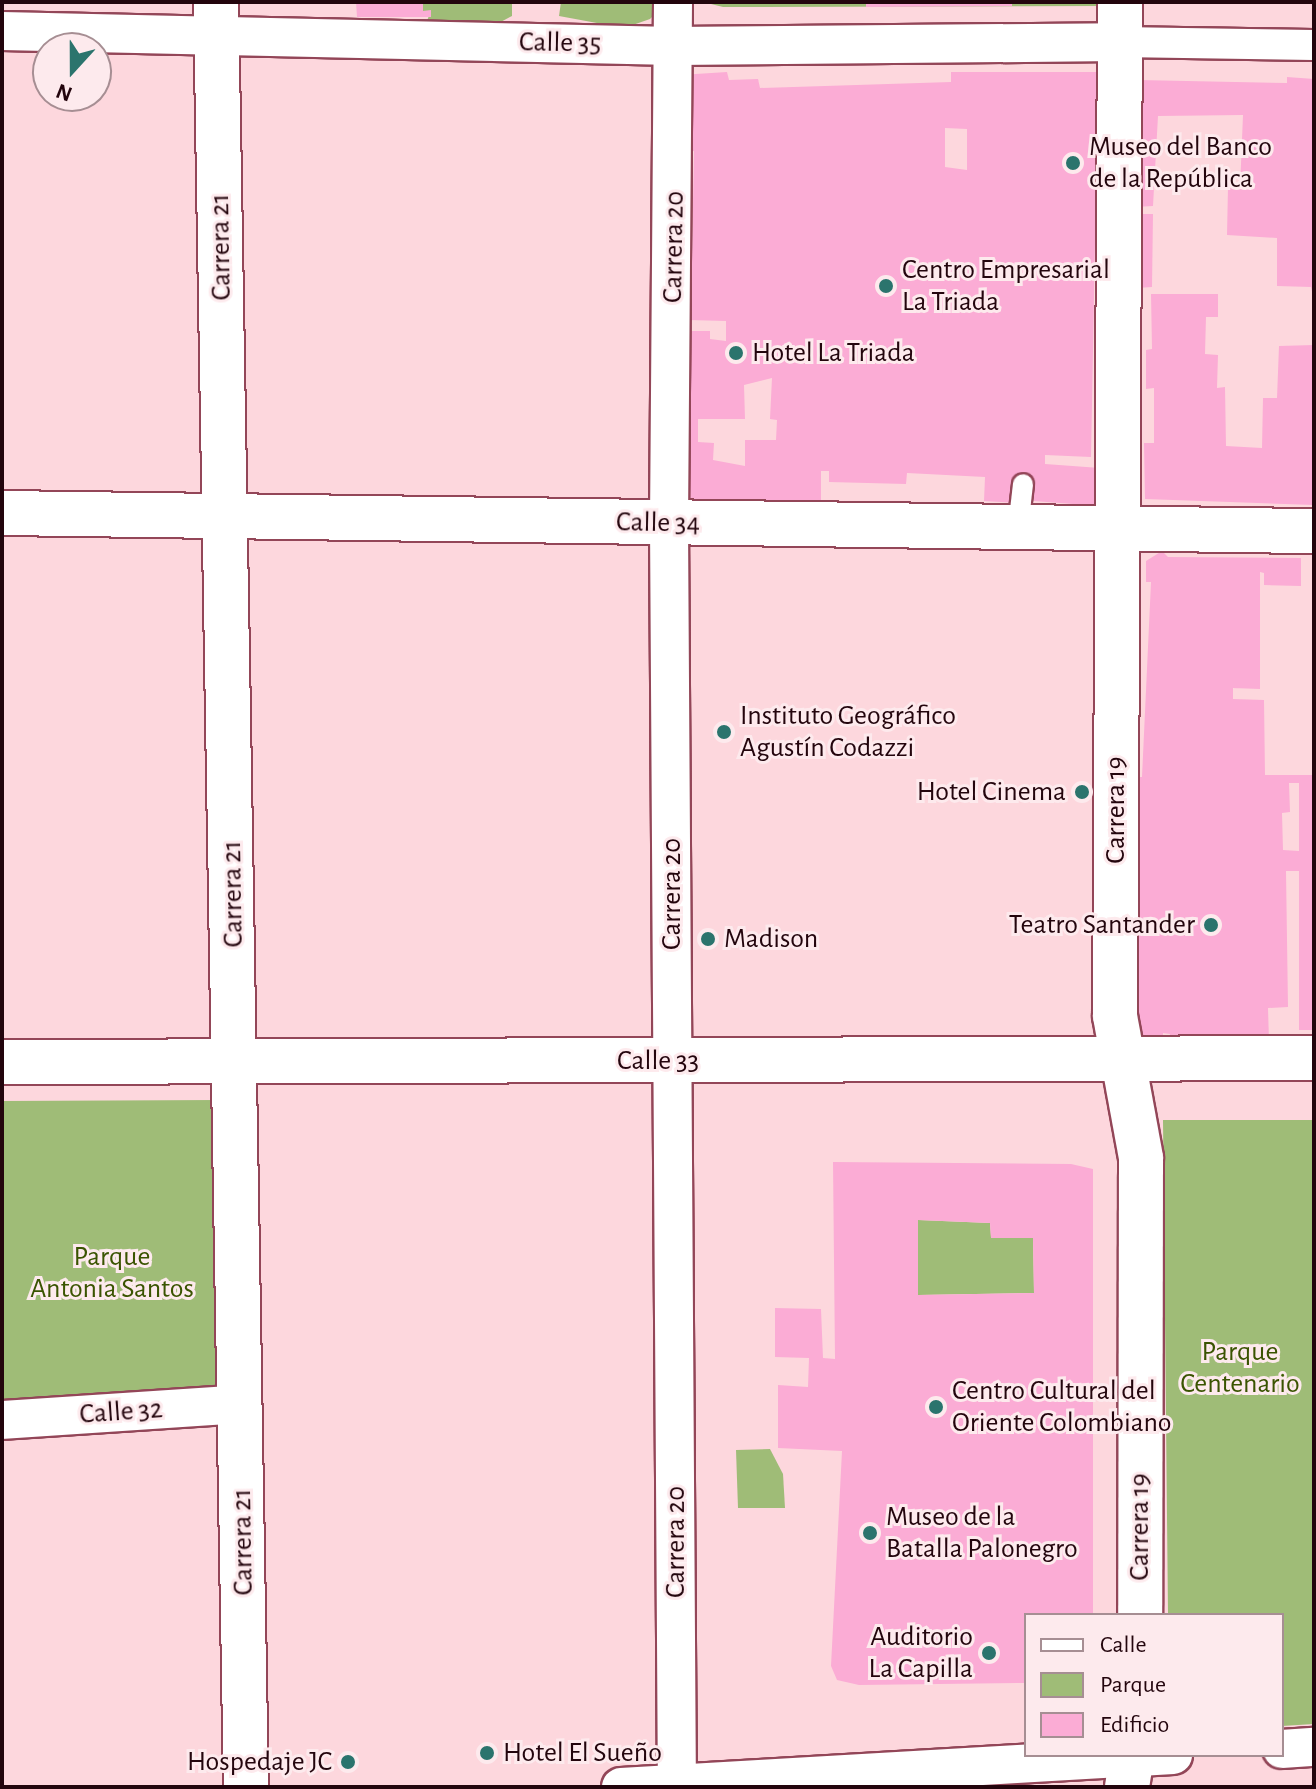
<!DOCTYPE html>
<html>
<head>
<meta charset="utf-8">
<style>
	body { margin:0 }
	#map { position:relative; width:1316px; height:1789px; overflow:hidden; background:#fdd7dd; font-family:"Alegreya Sans",sans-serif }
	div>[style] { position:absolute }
	.green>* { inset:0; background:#9fbc77 }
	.building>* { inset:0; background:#fbacd5 }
	.roads { filter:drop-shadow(2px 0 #934658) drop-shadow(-2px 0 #934658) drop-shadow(0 2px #934658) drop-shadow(0 -2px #934658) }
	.service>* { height:20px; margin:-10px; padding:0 10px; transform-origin:10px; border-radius:10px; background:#fff }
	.pedestrian>* { height:30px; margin:-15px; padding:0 15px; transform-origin:15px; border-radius:15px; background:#fff }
	.minor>* { height:38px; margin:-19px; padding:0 19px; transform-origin:19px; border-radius:19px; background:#fff }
	.tertiary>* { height:44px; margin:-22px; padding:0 22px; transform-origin:22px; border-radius:22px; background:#fff }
	.dots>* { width:22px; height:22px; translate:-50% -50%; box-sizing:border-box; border:4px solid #fdeaed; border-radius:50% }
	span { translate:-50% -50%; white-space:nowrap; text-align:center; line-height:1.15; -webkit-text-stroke:6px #fdeaed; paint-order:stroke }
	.street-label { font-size:28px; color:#23050d }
	.poi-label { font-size:28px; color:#23050d }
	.left { translate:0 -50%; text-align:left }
	.right { translate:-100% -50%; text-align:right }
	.park-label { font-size:28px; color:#3a5401 }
	.frame { position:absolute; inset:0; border:4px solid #23050d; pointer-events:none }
	.legend { position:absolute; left:1024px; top:1613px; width:260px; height:144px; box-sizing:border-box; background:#fdeaed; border:2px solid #a68e93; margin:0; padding:10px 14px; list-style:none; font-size:24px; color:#23050d }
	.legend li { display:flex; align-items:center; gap:16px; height:40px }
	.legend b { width:40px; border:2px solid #a68e93 }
	.north { position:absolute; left:32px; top:32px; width:80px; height:80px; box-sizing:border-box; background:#fdeaed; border:2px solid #a68e93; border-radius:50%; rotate:201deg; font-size:22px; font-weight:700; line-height:32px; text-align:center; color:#23050d }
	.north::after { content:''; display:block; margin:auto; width:28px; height:36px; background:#2b746d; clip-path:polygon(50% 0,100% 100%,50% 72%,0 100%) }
</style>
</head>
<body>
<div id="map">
	<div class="green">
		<div style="clip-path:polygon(423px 2px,512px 2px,512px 16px,495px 25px,426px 23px,431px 11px,423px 11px)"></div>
		<div style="clip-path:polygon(561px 2px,665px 2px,665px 4px,650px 19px,624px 28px,559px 16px)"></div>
		<div style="clip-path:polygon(703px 2px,1106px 2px,1106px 6px,723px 7px)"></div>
		<div style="clip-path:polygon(219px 1100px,225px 1389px,2px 1401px,2px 1101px)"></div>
		<div style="clip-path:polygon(1163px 1120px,1314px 1120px,1314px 1724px,1282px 1726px,1282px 1615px,1168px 1615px)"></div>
		<div style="clip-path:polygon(918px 1220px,990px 1223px,991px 1237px,1033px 1238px,1034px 1293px,918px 1295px)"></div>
		<div style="clip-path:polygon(770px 1449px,783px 1474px,785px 1508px,738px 1508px,736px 1450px)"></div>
	</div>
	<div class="building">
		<div style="clip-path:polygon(356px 2px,423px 2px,423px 11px,431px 10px,431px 17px,357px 17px)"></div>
		<div style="clip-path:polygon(866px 2px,1012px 2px,1012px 6px,866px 7px)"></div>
		<div style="clip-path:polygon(evenodd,727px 72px,729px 80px,758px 79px,760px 88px,951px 82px,951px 72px,1098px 72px,1100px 243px,1095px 244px,1091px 457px,1045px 455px,1045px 464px,1100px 468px,1099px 506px,1034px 501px,1034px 495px,1019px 495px,1018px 503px,984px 501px,985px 477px,907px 473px,906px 484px,829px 482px,829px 471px,821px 471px,821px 504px,687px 511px,690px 423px,674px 421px,678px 331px,710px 331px,710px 339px,726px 341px,726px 321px,689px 320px,681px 255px,692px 256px,694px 151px,681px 152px,680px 75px,727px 72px,945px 128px,967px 129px,967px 170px,945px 167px,945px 128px,727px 72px,772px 378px,770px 419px,777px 420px,776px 440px,745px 440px,745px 466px,713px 460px,714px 443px,698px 442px,698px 419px,745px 419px,744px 385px,772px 378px)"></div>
		<div style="clip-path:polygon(1287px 77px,1314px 79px,1314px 301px,1311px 287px,1277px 286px,1277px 238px,1227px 235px,1228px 187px,1240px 188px,1243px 115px,1158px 116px,1153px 206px,1135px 207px,1138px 80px,1287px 83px)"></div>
		<div style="clip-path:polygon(1136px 214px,1153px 214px,1152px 287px,1137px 288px)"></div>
		<div style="clip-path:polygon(1151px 294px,1218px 294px,1218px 317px,1206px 317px,1205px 354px,1218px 355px,1217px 388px,1225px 387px,1226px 446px,1262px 448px,1263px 398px,1277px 398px,1279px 346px,1314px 345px,1314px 505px,1145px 499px,1144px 443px,1154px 443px,1154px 388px,1146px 389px,1146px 350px,1152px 349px)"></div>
		<div style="clip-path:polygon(evenodd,1162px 551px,1168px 557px,1301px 558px,1301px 586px,1264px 585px,1264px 573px,1260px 572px,1260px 689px,1233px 688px,1233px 699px,1264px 700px,1265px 775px,1314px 775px,1314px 1030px,1299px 1030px,1299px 871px,1286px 871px,1288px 1007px,1268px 1008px,1269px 1041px,1231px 1035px,1230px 1042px,1169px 1041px,1170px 1034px,1163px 1033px,1163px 1040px,1134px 1041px,1132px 777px,1142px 777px,1151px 582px,1146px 582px,1146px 561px,1162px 551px,1289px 783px,1299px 783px,1299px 851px,1283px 850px,1282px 813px,1290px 812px,1289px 783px)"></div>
		<div style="clip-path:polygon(evenodd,833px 1162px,1071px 1164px,1093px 1169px,1093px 1615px,1026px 1615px,1026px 1683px,859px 1685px,837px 1680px,831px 1666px,842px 1451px,778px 1448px,778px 1385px,808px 1387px,809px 1358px,775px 1357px,775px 1308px,821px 1309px,823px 1358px,835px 1359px,833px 1162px,918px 1220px,990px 1223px,991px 1238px,1033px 1238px,1034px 1293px,918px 1295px,918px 1220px)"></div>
	</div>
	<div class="roads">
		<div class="service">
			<div style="left:1018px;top:528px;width:44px;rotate:-83.5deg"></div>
		</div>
		<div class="pedestrian">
			<div style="left:1118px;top:42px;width:196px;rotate:0.9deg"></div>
		</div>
		<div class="minor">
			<div style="left:673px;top:2px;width:522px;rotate:90.44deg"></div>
			<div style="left:669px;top:524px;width:1263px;rotate:89.64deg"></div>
			<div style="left:2px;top:31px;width:672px;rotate:1.28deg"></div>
			<div style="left:674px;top:46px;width:444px;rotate:-0.5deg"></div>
			<div style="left:2px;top:1420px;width:240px;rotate:-3.8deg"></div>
			<div style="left:1282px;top:1749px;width:32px;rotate:-4deg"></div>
			<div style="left:621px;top:1787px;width:553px;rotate:-3.32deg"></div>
		</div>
		<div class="tertiary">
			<div style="left:216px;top:2px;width:1785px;rotate:89.04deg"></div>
			<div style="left:1120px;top:2px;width:1014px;rotate:90.28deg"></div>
			<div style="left:1115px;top:1016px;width:144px;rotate:79.6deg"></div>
			<div style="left:1141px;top:1158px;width:457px;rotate:90.1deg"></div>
			<div style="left:2px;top:513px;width:1312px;rotate:0.79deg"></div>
			<div style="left:2px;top:1062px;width:1312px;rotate:-0.17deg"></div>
			<div style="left:1127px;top:1787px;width:32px;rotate:-81deg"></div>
		</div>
	</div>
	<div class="dots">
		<div style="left:1073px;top:163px;background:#2b746d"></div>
		<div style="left:886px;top:286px;background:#2b746d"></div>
		<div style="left:736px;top:353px;background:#2b746d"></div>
		<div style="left:724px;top:732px;background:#2b746d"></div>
		<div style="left:1082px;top:792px;background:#2b746d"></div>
		<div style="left:1211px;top:925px;background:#2b746d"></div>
		<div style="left:708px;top:939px;background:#2b746d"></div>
		<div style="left:936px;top:1407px;background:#2b746d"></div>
		<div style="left:870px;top:1533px;background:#2b746d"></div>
		<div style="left:989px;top:1653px;background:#2b746d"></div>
		<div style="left:487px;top:1753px;background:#2b746d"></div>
		<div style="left:348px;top:1762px;background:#2b746d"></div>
	</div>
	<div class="street-label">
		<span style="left:560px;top:43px;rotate:1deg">Calle 35</span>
		<span style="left:221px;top:247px;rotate:-91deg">Carrera 21</span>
		<span style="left:674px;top:247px;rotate:-89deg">Carrera 20</span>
		<span style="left:658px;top:523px;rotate:1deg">Calle 34</span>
		<span style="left:1116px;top:810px;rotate:-90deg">Carrera 19</span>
		<span style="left:233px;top:894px;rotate:-91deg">Carrera 21</span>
		<span style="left:672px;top:894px;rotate:-90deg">Carrera 20</span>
		<span style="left:658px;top:1061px">Calle 33</span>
		<span style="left:121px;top:1412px;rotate:-4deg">Calle 32</span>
		<span style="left:1140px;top:1527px;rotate:-90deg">Carrera 19</span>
		<span style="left:243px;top:1542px;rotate:-91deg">Carrera 21</span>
		<span style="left:676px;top:1542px;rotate:-90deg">Carrera 20</span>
	</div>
	<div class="poi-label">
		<span class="left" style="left:1089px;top:163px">Museo del Banco<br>de la República</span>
		<span class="left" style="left:902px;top:286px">Centro Empresarial<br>La Triada</span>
		<span class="left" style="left:752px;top:353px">Hotel La Triada</span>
		<span class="left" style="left:740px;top:732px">Instituto Geográfico<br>Agustín Codazzi</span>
		<span class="right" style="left:1066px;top:792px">Hotel Cinema</span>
		<span class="right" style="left:1195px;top:925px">Teatro Santander</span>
		<span class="left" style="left:724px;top:939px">Madison</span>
		<span class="left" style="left:952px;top:1407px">Centro Cultural del<br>Oriente Colombiano</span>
		<span class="left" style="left:886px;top:1533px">Museo de la<br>Batalla Palonegro</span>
		<span class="right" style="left:973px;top:1653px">Auditorio<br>La Capilla</span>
		<span class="left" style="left:503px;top:1753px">Hotel El Sueño</span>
		<span class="right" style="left:332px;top:1762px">Hospedaje JC</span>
	</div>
	<div class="park-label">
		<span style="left:112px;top:1273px">Parque<br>Antonia Santos</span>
		<span style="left:1240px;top:1368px">Parque<br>Centenario</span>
	</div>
	<div class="frame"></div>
	<ul class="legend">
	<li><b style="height:10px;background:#fff"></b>Calle</li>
	<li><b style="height:22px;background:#9fbc77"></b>Parque</li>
	<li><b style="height:22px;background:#fbacd5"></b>Edificio</li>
	</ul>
	<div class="north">N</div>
</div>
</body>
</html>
